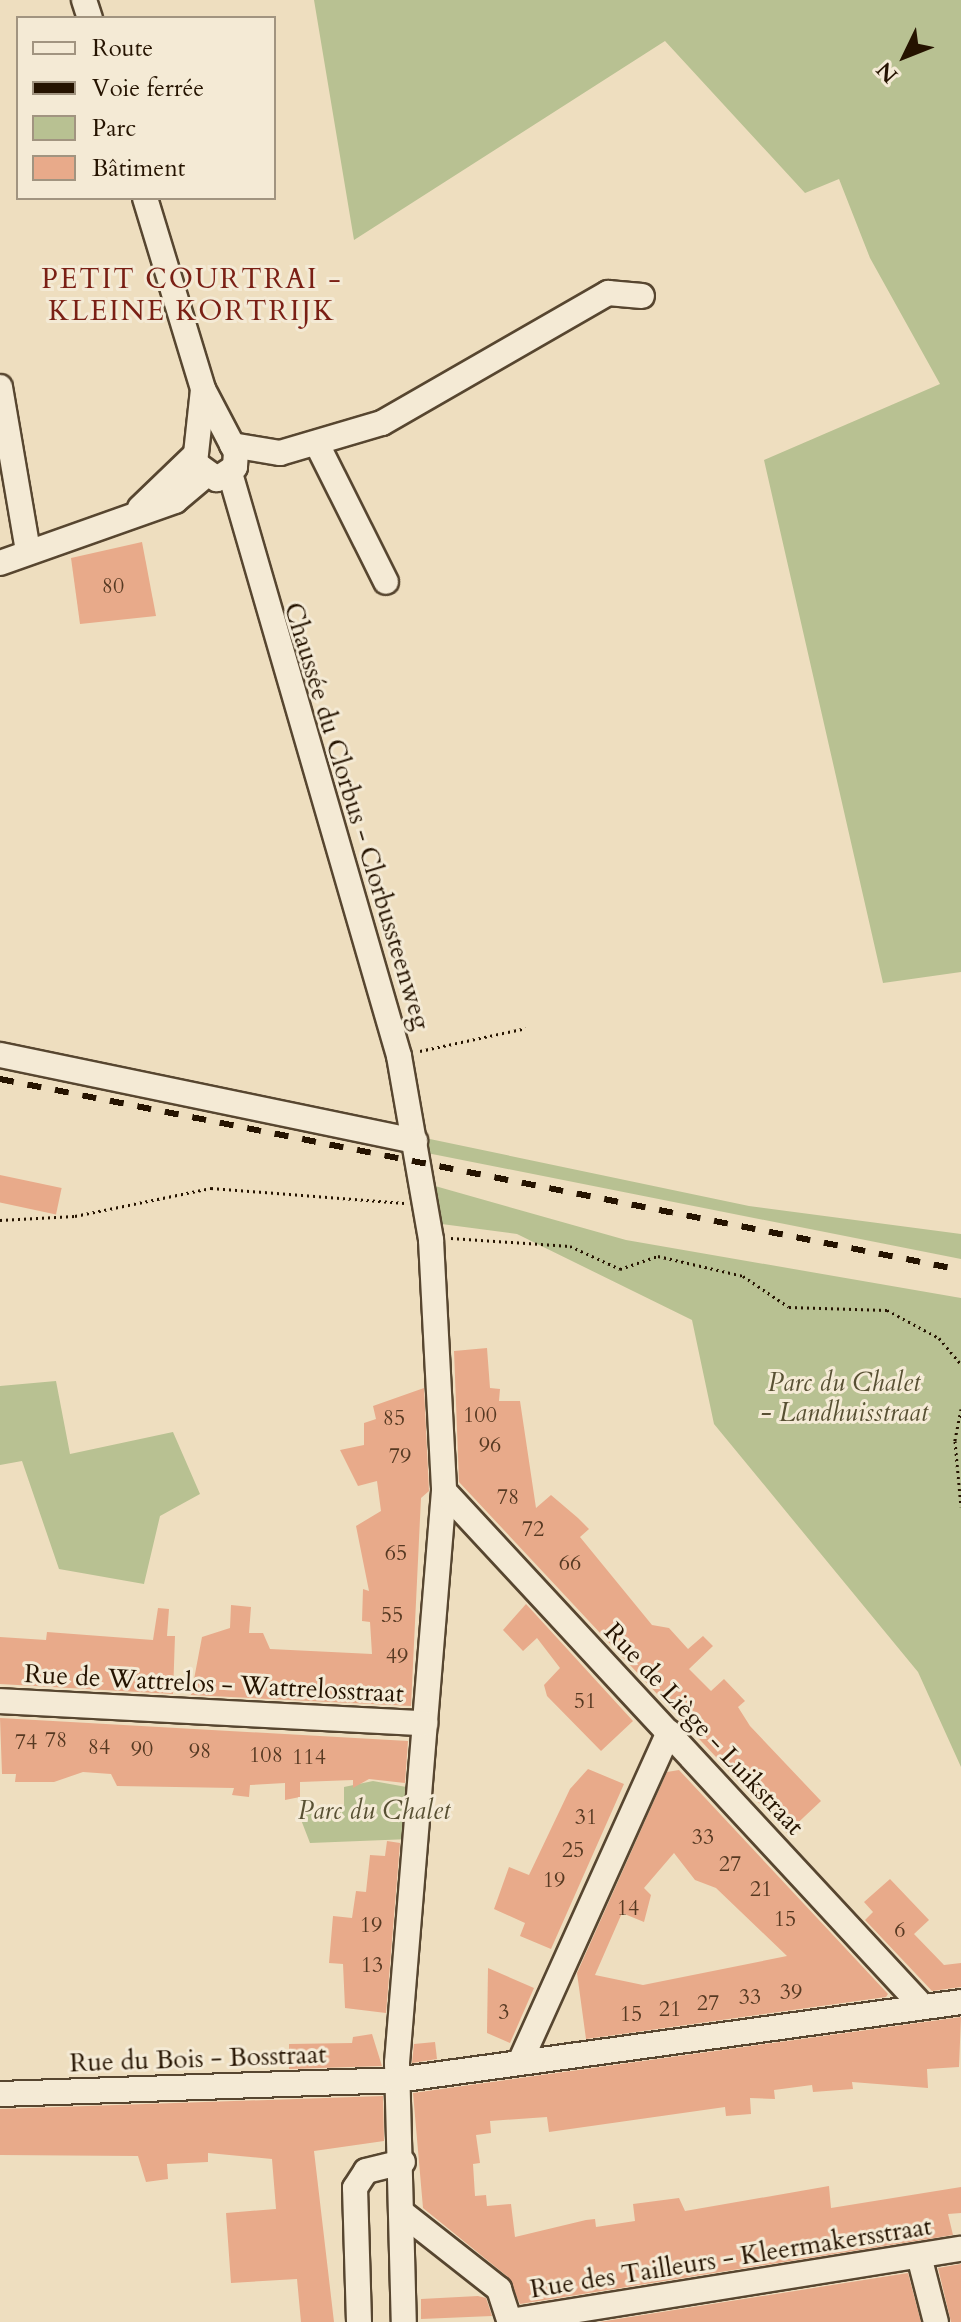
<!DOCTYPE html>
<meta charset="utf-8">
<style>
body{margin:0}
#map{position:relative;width:961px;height:2322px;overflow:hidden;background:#eedebf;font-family:Cardo,serif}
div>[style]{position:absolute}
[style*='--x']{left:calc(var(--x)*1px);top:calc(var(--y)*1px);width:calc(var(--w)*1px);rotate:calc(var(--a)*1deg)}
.green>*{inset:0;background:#b8c192}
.building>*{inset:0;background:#e8aa8a;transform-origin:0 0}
.path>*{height:3px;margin-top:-1.5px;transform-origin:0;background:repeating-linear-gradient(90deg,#251300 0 2px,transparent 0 6px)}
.roads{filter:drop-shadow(2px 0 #574630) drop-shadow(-2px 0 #574630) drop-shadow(0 2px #574630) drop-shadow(0 -2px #574630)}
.minor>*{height:24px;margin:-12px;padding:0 12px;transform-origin:12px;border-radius:12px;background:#f4ead5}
.rail>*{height:6px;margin-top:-3px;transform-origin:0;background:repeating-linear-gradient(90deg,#251300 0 14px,transparent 0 28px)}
span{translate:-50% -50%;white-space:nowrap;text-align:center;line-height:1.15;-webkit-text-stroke:6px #f4ead5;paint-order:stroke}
.number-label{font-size:22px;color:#563922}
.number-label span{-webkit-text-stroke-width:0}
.street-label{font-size:26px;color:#251300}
.park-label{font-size:26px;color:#585033;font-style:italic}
.neighbourhood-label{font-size:28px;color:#7a1f14;letter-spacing:2px}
.legend{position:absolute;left:16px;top:16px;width:260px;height:184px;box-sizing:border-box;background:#f4ead5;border:2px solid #a19480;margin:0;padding:10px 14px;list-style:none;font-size:24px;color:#251300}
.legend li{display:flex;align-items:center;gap:16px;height:40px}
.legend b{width:40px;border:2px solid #a19480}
.north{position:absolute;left:865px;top:16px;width:80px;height:80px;-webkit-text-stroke:6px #f4ead5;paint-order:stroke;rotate:227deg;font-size:22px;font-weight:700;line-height:32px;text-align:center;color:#251300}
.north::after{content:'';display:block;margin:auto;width:28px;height:36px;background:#251300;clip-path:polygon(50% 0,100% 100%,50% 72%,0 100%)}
</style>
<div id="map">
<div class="green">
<i style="clip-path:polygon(314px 0,961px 0,961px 972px,883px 983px,764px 460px,940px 384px,870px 258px,839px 179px,805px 193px,665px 41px,354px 240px)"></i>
<i style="clip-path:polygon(425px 1138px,749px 1206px,961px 1234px,961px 1259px,427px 1153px)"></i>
<i style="clip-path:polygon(435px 1186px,626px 1240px,961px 1298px,961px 1767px,918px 1672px,714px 1424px,692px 1320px,517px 1234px,434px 1223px)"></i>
<i style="clip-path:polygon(56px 1381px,70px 1454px,173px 1432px,200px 1494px,160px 1516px,144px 1584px,59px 1569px,22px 1461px,0 1465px,0 1386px)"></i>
<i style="clip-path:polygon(373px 1781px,412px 1788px,410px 1839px,310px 1843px,298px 1812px,344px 1805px,344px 1787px)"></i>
</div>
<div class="building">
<i style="clip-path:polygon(142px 542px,156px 616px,80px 624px,71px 558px)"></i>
<i style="left:0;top:1175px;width:63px;height:27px;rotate:12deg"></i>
<i style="clip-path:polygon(487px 1348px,490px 1388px,500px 1389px,499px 1401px,520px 1401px,536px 1508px,551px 1495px,578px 1518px,589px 1529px,580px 1537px,652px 1625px,669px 1628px,688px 1649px,703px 1636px,713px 1646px,689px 1669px,711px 1691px,724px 1679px,745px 1701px,738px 1707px,750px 1726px,821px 1801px,787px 1833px,459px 1482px,454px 1351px)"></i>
<i style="clip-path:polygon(424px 1388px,429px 1491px,421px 1498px,411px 1706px,191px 1695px,202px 1637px,230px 1628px,231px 1605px,251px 1607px,249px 1633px,263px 1633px,270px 1649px,372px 1654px,370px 1622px,362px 1621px,363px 1589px,369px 1591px,356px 1526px,381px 1511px,377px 1481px,358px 1486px,340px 1450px,364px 1445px,364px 1423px,376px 1419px,373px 1406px)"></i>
<i style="clip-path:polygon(526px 1604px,633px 1721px,601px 1751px,547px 1696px,544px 1685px,560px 1668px,537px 1638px,523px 1651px,503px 1630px)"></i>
<i style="clip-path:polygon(158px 1608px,169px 1609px,167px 1636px,175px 1636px,173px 1694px,0 1684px,0 1637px,46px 1640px,47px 1632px,153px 1640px)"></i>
<i style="clip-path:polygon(0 1718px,408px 1741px,405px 1783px,369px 1779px,353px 1788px,353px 1780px,300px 1782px,300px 1797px,285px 1800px,285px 1783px,250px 1785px,249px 1797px,232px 1795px,234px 1788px,117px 1786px,111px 1774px,83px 1772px,54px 1782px,15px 1782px,16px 1774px,2px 1774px)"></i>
<i style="clip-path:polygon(588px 1769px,624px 1784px,551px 1949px,520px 1936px,525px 1923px,494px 1909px,509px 1867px,529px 1875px,570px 1789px)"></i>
<i style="clip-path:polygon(evenodd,679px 1770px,888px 1994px,886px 1997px,586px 2039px,577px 1973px,667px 1772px,679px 1770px,674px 1853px,695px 1880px,716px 1888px,787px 1956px,643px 1985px,595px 1975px,622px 1913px,644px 1922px,651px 1895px,644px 1888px,674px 1853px)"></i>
<i style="clip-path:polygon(387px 1841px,400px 1843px,386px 2013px,345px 2008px,343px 1964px,329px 1963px,333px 1916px,352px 1918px,356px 1891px,366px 1892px,370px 1855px,385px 1856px)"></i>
<i style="clip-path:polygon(890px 1879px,929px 1920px,914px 1934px,944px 1965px,961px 1963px,961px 1987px,932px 1991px,865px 1920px,873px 1912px,864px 1902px)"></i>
<i style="clip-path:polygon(488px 1968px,534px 1988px,510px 2043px,487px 2033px)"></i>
<i style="clip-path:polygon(961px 2017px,959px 2067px,927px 2069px,928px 2088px,852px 2082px,853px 2089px,813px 2092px,812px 2085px,774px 2090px,775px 2099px,750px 2098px,751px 2114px,726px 2116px,725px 2107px,549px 2132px,547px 2117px,490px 2121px,491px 2133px,476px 2135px,480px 2163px,473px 2164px,475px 2196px,486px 2195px,487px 2206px,511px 2204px,515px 2237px,586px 2220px,595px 2219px,596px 2227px,635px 2221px,633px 2204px,679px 2198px,685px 2211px,829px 2186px,831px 2208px,961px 2187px,961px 2213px,948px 2214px,953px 2235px,520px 2304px,508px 2277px,423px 2208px,413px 2093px)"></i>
<i style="clip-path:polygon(372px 2034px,382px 2066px,289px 2069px,289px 2044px,352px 2043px,353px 2037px)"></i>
<i style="clip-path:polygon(435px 2042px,437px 2059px,412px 2063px,414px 2044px)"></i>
<i style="clip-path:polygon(383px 2096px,384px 2141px,314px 2151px,334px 2322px,301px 2322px,297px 2279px,231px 2283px,226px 2213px,276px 2209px,272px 2159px,208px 2153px,208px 2162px,167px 2164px,168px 2179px,146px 2182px,138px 2156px,0 2155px,0 2109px)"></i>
<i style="clip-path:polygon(961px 2264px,961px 2322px,951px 2322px,938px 2268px)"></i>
<i style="clip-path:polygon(908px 2273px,921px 2322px,599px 2322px)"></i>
<i style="clip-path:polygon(478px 2296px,486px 2298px,492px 2316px,421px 2319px,421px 2299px)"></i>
</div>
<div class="path">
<i style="--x:420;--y:1051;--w:108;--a:-12.2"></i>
<i style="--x:0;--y:1220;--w:75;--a:-3.1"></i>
<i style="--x:75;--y:1216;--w:139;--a:-11.6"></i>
<i style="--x:211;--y:1188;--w:194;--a:4.4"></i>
<i style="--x:451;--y:1238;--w:119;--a:3.8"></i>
<i style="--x:570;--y:1246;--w:55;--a:24.7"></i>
<i style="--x:620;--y:1269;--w:40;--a:-18.9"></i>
<i style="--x:658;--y:1256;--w:87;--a:13.2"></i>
<i style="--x:743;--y:1276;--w:55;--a:34"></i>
<i style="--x:789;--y:1307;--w:98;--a:1.8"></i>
<i style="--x:887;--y:1310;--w:59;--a:28.3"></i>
<i style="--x:939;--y:1338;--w:34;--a:50"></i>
<i style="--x:961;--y:1409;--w:33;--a:101"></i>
<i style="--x:955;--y:1441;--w:66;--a:84.8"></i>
</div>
<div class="roads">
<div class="minor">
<i style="--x:84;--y:0;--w:19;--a:72"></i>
<i style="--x:145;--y:198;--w:200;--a:73.1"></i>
<i style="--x:203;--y:389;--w:71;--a:62.4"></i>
<i style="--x:236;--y:452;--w:15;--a:94"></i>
<i style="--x:235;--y:467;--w:22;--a:146"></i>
<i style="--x:217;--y:479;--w:27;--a:-144"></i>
<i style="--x:195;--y:463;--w:74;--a:-83.8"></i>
<i style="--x:0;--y:387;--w:166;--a:80.3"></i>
<i style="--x:317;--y:444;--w:154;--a:63.4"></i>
<i style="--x:232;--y:445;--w:49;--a:9.5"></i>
<i style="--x:280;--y:453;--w:106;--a:-16.4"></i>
<i style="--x:382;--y:423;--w:261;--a:-29.9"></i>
<i style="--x:608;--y:293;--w:34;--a:5"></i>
<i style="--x:230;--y:473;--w:607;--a:73.83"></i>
<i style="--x:399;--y:1056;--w:187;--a:80.1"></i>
<i style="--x:431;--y:1240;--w:251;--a:87"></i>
<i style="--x:444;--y:1491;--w:574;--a:94.7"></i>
<i style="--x:397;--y:2063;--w:259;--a:88.5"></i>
<i style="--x:140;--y:508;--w:75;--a:-43.9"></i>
<i style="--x:0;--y:563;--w:186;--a:-19.5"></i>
<i style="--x:175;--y:501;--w:38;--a:-40"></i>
<i style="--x:0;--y:1055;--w:424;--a:11.7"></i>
<i style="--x:444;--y:1491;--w:703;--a:47.13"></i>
<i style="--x:0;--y:1701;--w:426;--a:3"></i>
<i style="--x:520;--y:2062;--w:362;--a:-65.7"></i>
<i style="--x:0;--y:2094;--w:397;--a:-2"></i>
<i style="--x:397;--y:2080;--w:569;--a:-7.87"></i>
<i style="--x:405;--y:2215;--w:120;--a:38.2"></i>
<i style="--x:499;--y:2289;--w:35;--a:72"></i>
<i style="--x:919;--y:2256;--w:68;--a:75.6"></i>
<i style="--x:510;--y:2321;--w:457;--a:-9.1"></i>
<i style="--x:359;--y:2322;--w:134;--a:-91.7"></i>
<i style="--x:355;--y:2188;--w:20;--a:-57"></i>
<i style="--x:366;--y:2171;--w:38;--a:-14"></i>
</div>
</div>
<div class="rail">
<i style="--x:0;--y:1079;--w:980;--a:11.24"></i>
</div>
<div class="number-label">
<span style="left:113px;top:587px">80</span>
<span style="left:480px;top:1416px">100</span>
<span style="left:394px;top:1419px">85</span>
<span style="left:490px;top:1446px">96</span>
<span style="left:400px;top:1457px">79</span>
<span style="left:508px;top:1498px">78</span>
<span style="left:533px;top:1530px">72</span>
<span style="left:396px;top:1554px">65</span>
<span style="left:570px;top:1564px">66</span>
<span style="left:392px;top:1616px">55</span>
<span style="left:397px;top:1657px">49</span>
<span style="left:585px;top:1702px">51</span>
<span style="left:56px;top:1741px">78</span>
<span style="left:26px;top:1743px">74</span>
<span style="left:99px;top:1748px">84</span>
<span style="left:142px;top:1750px">90</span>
<span style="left:200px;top:1752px">98</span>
<span style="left:266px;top:1756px">108</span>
<span style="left:309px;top:1758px">114</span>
<span style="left:586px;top:1818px">31</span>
<span style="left:703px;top:1838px">33</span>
<span style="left:573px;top:1851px">25</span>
<span style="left:730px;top:1865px">27</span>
<span style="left:554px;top:1881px">19</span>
<span style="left:761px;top:1890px">21</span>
<span style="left:628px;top:1909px">14</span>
<span style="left:785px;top:1920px">15</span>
<span style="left:371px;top:1926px">19</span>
<span style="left:900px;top:1931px">6</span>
<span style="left:372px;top:1966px">13</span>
<span style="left:791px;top:1993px">39</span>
<span style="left:750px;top:1998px">33</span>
<span style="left:708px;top:2004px">27</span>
<span style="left:670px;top:2010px">21</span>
<span style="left:504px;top:2013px">3</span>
<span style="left:631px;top:2015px">15</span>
</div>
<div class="street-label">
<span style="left:357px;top:816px;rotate:73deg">Chaussée du Clorbus - Clorbussteenweg</span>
<span style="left:214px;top:1684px;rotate:3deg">Rue de Wattrelos - Wattrelosstraat</span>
<span style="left:704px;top:1729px;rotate:47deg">Rue de Liège - Luikstraat</span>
<span style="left:198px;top:2059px;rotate:-2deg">Rue du Bois - Bosstraat</span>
<span style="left:731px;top:2258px;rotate:-9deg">Rue des Tailleurs - Kleermakersstraat</span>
</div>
<div class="park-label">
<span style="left:844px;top:1398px">Parc du Chalet<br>- Landhuisstraat</span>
<span style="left:374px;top:1811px">Parc du Chalet</span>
</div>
<div class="neighbourhood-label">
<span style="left:192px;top:295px">PETIT COURTRAI -<br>KLEINE KORTRIJK</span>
</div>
<ul class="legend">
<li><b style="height:10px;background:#f4ead5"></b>Route</li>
<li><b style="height:10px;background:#251300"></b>Voie ferrée</li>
<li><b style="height:22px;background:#b8c192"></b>Parc</li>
<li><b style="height:22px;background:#e8aa8a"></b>Bâtiment</li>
</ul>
<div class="north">N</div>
</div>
